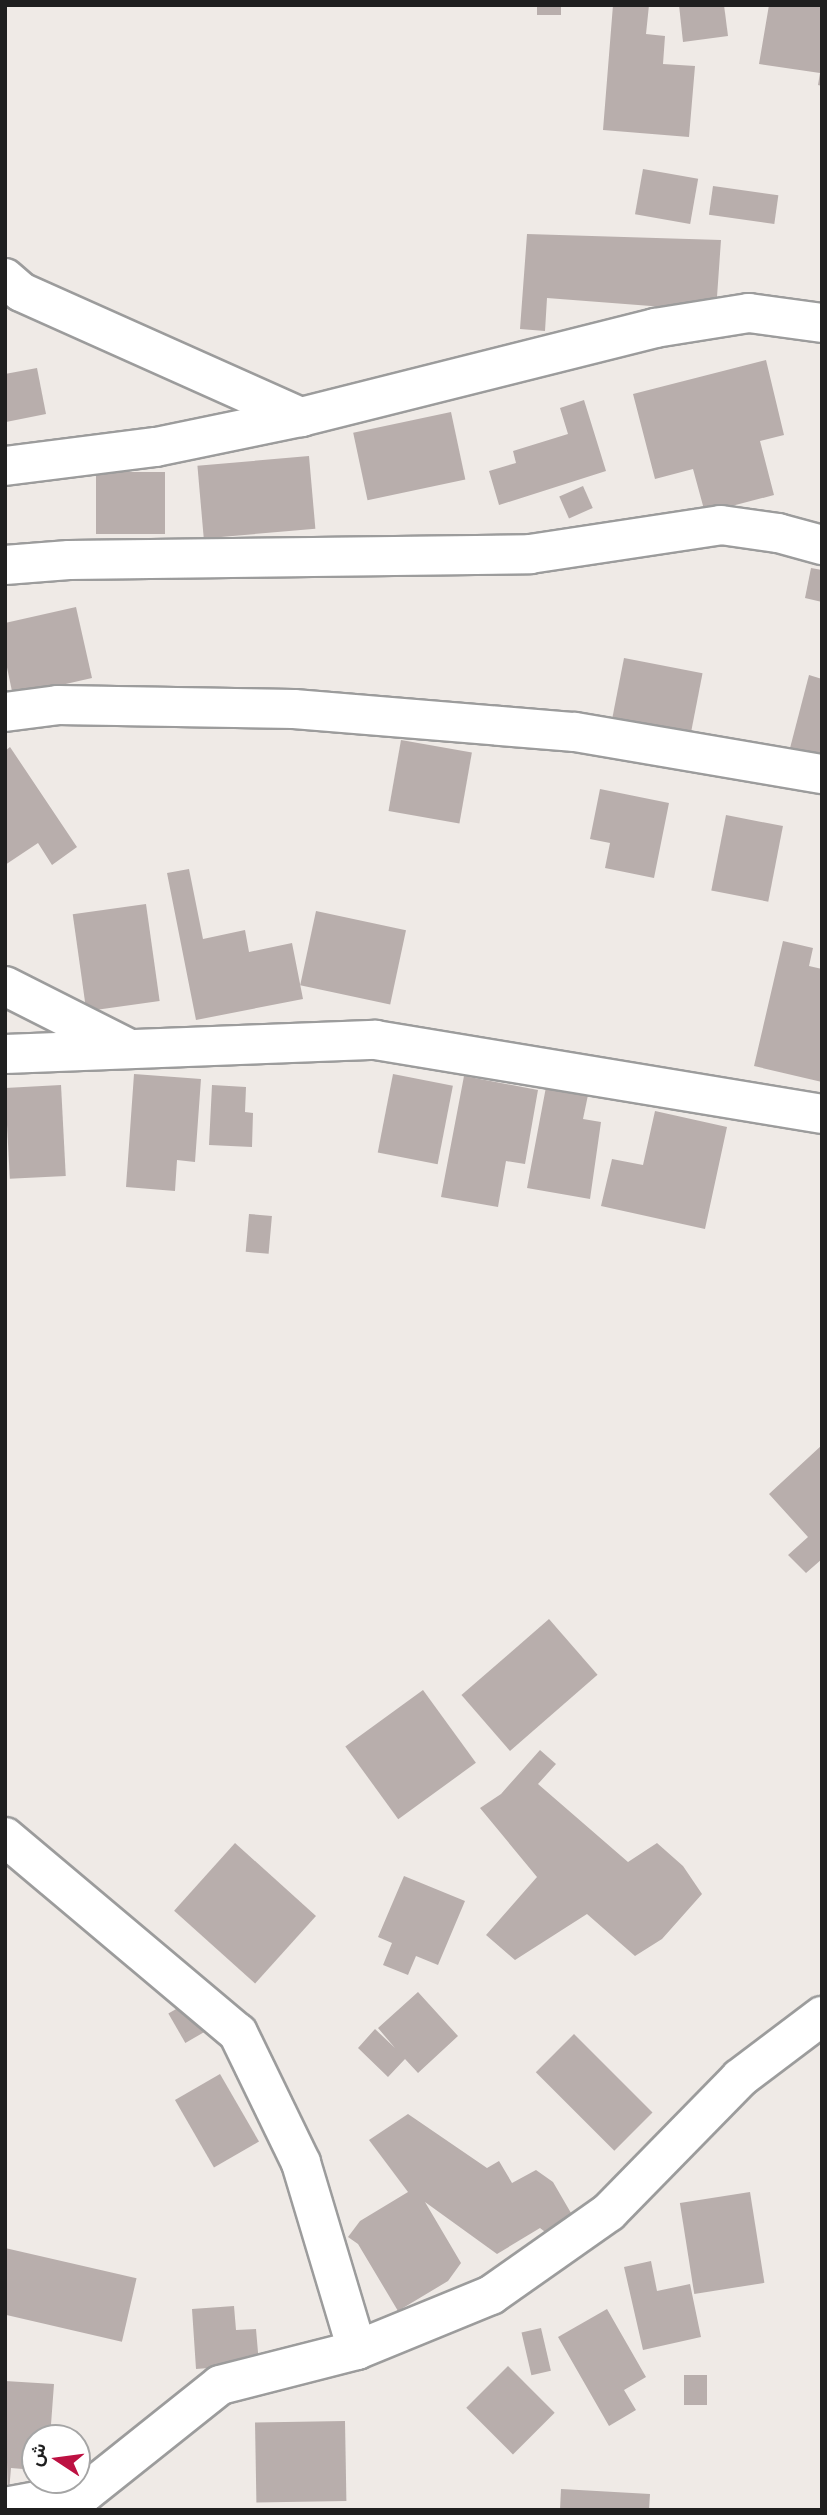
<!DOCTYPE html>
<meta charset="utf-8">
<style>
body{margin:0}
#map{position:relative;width:827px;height:2515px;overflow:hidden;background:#efeae6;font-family:"Roboto Condensed",Vazirmatn,sans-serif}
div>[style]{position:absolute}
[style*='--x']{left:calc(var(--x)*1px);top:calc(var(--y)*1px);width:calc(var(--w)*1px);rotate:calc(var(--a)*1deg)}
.building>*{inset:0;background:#b8aeac;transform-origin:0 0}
.roads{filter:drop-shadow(2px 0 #9c9c9c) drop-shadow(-2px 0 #9c9c9c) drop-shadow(0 2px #9c9c9c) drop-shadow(0 -2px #9c9c9c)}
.minor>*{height:38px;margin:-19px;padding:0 19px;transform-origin:19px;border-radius:19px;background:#fff}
span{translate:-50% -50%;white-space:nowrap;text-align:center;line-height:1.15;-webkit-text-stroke:7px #fff;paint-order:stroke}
.frame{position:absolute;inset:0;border:7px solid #1f1f1f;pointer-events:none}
.north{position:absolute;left:21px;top:2424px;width:70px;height:70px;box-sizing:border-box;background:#fff;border:2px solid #a5a5a5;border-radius:50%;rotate:283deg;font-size:19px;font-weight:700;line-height:28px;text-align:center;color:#1f1f1f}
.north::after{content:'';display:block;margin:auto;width:24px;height:32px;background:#bd1142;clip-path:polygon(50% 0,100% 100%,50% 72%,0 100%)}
</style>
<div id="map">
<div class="building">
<i style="left:537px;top:5px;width:24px;height:10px"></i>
<i style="clip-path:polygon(613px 5px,649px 5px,646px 34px,665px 36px,663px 64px,695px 66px,689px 137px,603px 130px)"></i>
<i style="clip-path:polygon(679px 5px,724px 5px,728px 36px,683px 42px)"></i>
<i style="clip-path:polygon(769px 5px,822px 5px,822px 86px,818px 85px,820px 73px,759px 64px)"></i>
<i style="left:643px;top:169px;width:56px;height:46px;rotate:10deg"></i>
<i style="left:713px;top:186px;width:66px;height:29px;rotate:8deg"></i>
<i style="clip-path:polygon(527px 234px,721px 240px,716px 311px,547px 298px,545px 331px,520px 329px)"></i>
<i style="clip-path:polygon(766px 360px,784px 435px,760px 441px,774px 495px,705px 513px,693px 469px,655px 479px,633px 394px)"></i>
<i style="clip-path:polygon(37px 368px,46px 414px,6px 422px,5px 374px)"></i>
<i style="clip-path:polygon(584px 400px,606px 471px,499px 505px,489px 471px,516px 463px,513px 451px,568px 434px,560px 408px)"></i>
<i style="left:451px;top:412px;width:69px;height:100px;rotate:78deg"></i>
<i style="left:309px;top:456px;width:73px;height:112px;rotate:85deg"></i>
<i style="left:96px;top:472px;width:69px;height:62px"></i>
<i style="left:583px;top:486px;width:24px;height:26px;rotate:66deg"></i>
<i style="clip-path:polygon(811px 568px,822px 570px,822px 602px,805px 598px)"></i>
<i style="clip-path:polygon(76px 607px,92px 678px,13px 696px,5px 658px,5px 623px)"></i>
<i style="left:624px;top:658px;width:80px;height:64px;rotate:11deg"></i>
<i style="clip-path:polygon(809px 675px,822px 679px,822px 760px,789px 752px)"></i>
<i style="left:401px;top:740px;width:72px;height:72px;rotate:10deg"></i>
<i style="clip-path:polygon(10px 747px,77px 847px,52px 865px,38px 843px,5px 865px,5px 751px)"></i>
<i style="clip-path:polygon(600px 789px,669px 803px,654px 878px,605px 868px,610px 843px,590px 839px)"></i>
<i style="left:726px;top:815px;width:58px;height:77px;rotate:11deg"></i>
<i style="clip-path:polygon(189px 869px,203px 939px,245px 930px,249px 952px,292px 943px,303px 999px,196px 1020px,167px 873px)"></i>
<i style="left:146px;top:904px;width:98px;height:74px;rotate:82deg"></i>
<i style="left:316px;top:911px;width:92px;height:76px;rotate:12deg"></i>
<i style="clip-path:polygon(783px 941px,813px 948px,809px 966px,822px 969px,822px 1082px,754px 1066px)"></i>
<i style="clip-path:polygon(134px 1074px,201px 1079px,195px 1162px,177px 1160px,175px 1191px,126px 1187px)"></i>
<i style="left:393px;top:1074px;width:61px;height:80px;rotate:11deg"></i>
<i style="clip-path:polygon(464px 1076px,538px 1090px,525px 1164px,506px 1161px,498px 1207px,441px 1197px)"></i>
<i style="left:61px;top:1085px;width:91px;height:56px;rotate:87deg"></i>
<i style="clip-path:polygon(212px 1085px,246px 1087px,245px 1112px,253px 1113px,252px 1147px,209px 1145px)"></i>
<i style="clip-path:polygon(546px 1087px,588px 1095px,583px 1119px,601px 1122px,590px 1199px,527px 1188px)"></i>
<i style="clip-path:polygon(655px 1111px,727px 1127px,705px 1229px,601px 1206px,612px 1159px,643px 1165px)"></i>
<i style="left:249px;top:1214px;width:23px;height:38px;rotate:5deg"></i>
<i style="clip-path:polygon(822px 1445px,822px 1559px,806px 1573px,788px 1555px,808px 1537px,769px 1494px)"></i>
<i style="left:549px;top:1619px;width:74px;height:116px;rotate:49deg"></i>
<i style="left:423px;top:1690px;width:90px;height:96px;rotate:54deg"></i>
<i style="clip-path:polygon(540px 1750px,556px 1764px,538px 1784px,628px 1862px,657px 1843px,683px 1866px,702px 1894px,662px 1939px,635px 1956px,587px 1914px,515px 1960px,486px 1935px,537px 1877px,480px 1808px,501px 1794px)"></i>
<i style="left:235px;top:1843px;width:109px;height:91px;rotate:42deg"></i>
<i style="clip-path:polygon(404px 1876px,465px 1901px,438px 1965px,416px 1956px,408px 1975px,383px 1965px,392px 1943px,378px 1937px)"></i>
<i style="clip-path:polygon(418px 1992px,458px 2036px,418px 2073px,405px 2059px,388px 2077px,358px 2048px,375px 2029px,395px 2048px,378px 2028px)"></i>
<i style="left:190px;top:2001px;width:34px;height:25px;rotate:60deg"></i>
<i style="left:574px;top:2034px;width:111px;height:54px;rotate:45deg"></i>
<i style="left:220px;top:2074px;width:78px;height:52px;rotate:60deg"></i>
<i style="clip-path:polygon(408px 2114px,487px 2168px,499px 2161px,512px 2183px,536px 2170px,553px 2182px,571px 2213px,553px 2238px,540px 2228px,497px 2254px,425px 2202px,461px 2263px,448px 2281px,398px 2311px,358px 2244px,348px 2237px,360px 2221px,408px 2192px,369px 2140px)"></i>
<i style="left:750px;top:2192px;width:92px;height:71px;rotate:81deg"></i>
<i style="left:5px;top:2248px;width:135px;height:65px;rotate:13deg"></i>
<i style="clip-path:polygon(651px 2261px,657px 2291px,690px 2284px,701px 2337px,643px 2350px,624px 2267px)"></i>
<i style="clip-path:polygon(234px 2306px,236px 2330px,256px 2329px,259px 2364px,196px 2369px,192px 2309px)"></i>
<i style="clip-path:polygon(607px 2309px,646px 2377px,624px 2390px,636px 2410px,609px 2426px,558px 2337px)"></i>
<i style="left:541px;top:2328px;width:44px;height:20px;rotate:77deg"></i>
<i style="left:508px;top:2366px;width:66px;height:59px;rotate:45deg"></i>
<i style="left:684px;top:2375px;width:23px;height:30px"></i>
<i style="clip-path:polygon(5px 2381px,54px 2384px,50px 2438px,35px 2438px,35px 2470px,11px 2468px,8px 2503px)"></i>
<i style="left:345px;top:2421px;width:80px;height:90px;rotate:89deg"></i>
<i style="clip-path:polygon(561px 2489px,650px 2494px,649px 2510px,560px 2510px)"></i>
</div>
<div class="roads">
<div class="minor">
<i style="--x:5;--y:278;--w:21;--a:41"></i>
<i style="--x:21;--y:292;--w:307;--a:24.1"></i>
<i style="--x:5;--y:466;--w:152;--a:-7.2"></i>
<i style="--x:156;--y:447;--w:148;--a:-11.7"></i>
<i style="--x:301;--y:417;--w:365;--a:-14.1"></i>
<i style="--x:655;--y:328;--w:95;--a:-9.1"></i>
<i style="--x:749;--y:313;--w:74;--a:7.8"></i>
<i style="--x:5;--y:565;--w:64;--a:-4.5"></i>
<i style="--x:69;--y:560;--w:461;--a:-0.7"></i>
<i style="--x:530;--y:554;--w:193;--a:-8.6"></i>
<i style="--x:721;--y:525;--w:58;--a:8"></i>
<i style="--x:778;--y:533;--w:46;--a:15.3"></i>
<i style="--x:5;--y:712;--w:53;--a:-7.5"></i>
<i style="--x:58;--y:705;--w:236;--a:1"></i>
<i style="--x:294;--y:709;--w:282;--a:4.7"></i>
<i style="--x:575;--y:732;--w:251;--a:9.7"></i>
<i style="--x:5;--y:986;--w:138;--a:26.8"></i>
<i style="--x:5;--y:1054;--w:371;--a:-2.2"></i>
<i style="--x:376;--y:1040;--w:452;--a:9.4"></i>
<i style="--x:5;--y:1837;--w:304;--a:40.1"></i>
<i style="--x:238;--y:2033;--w:144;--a:64.1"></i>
<i style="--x:301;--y:2163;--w:195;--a:73.3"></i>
<i style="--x:5;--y:2507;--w:82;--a:-10.5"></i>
<i style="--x:86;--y:2492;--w:171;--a:-38.6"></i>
<i style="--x:220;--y:2385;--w:141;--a:-14.3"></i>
<i style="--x:357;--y:2350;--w:145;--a:-22.3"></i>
<i style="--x:491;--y:2295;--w:144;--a:-35.1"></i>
<i style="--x:609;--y:2212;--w:187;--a:-45.6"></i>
<i style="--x:740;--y:2078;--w:103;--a:-37.1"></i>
</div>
</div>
<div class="frame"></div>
<div class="north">ش</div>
</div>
